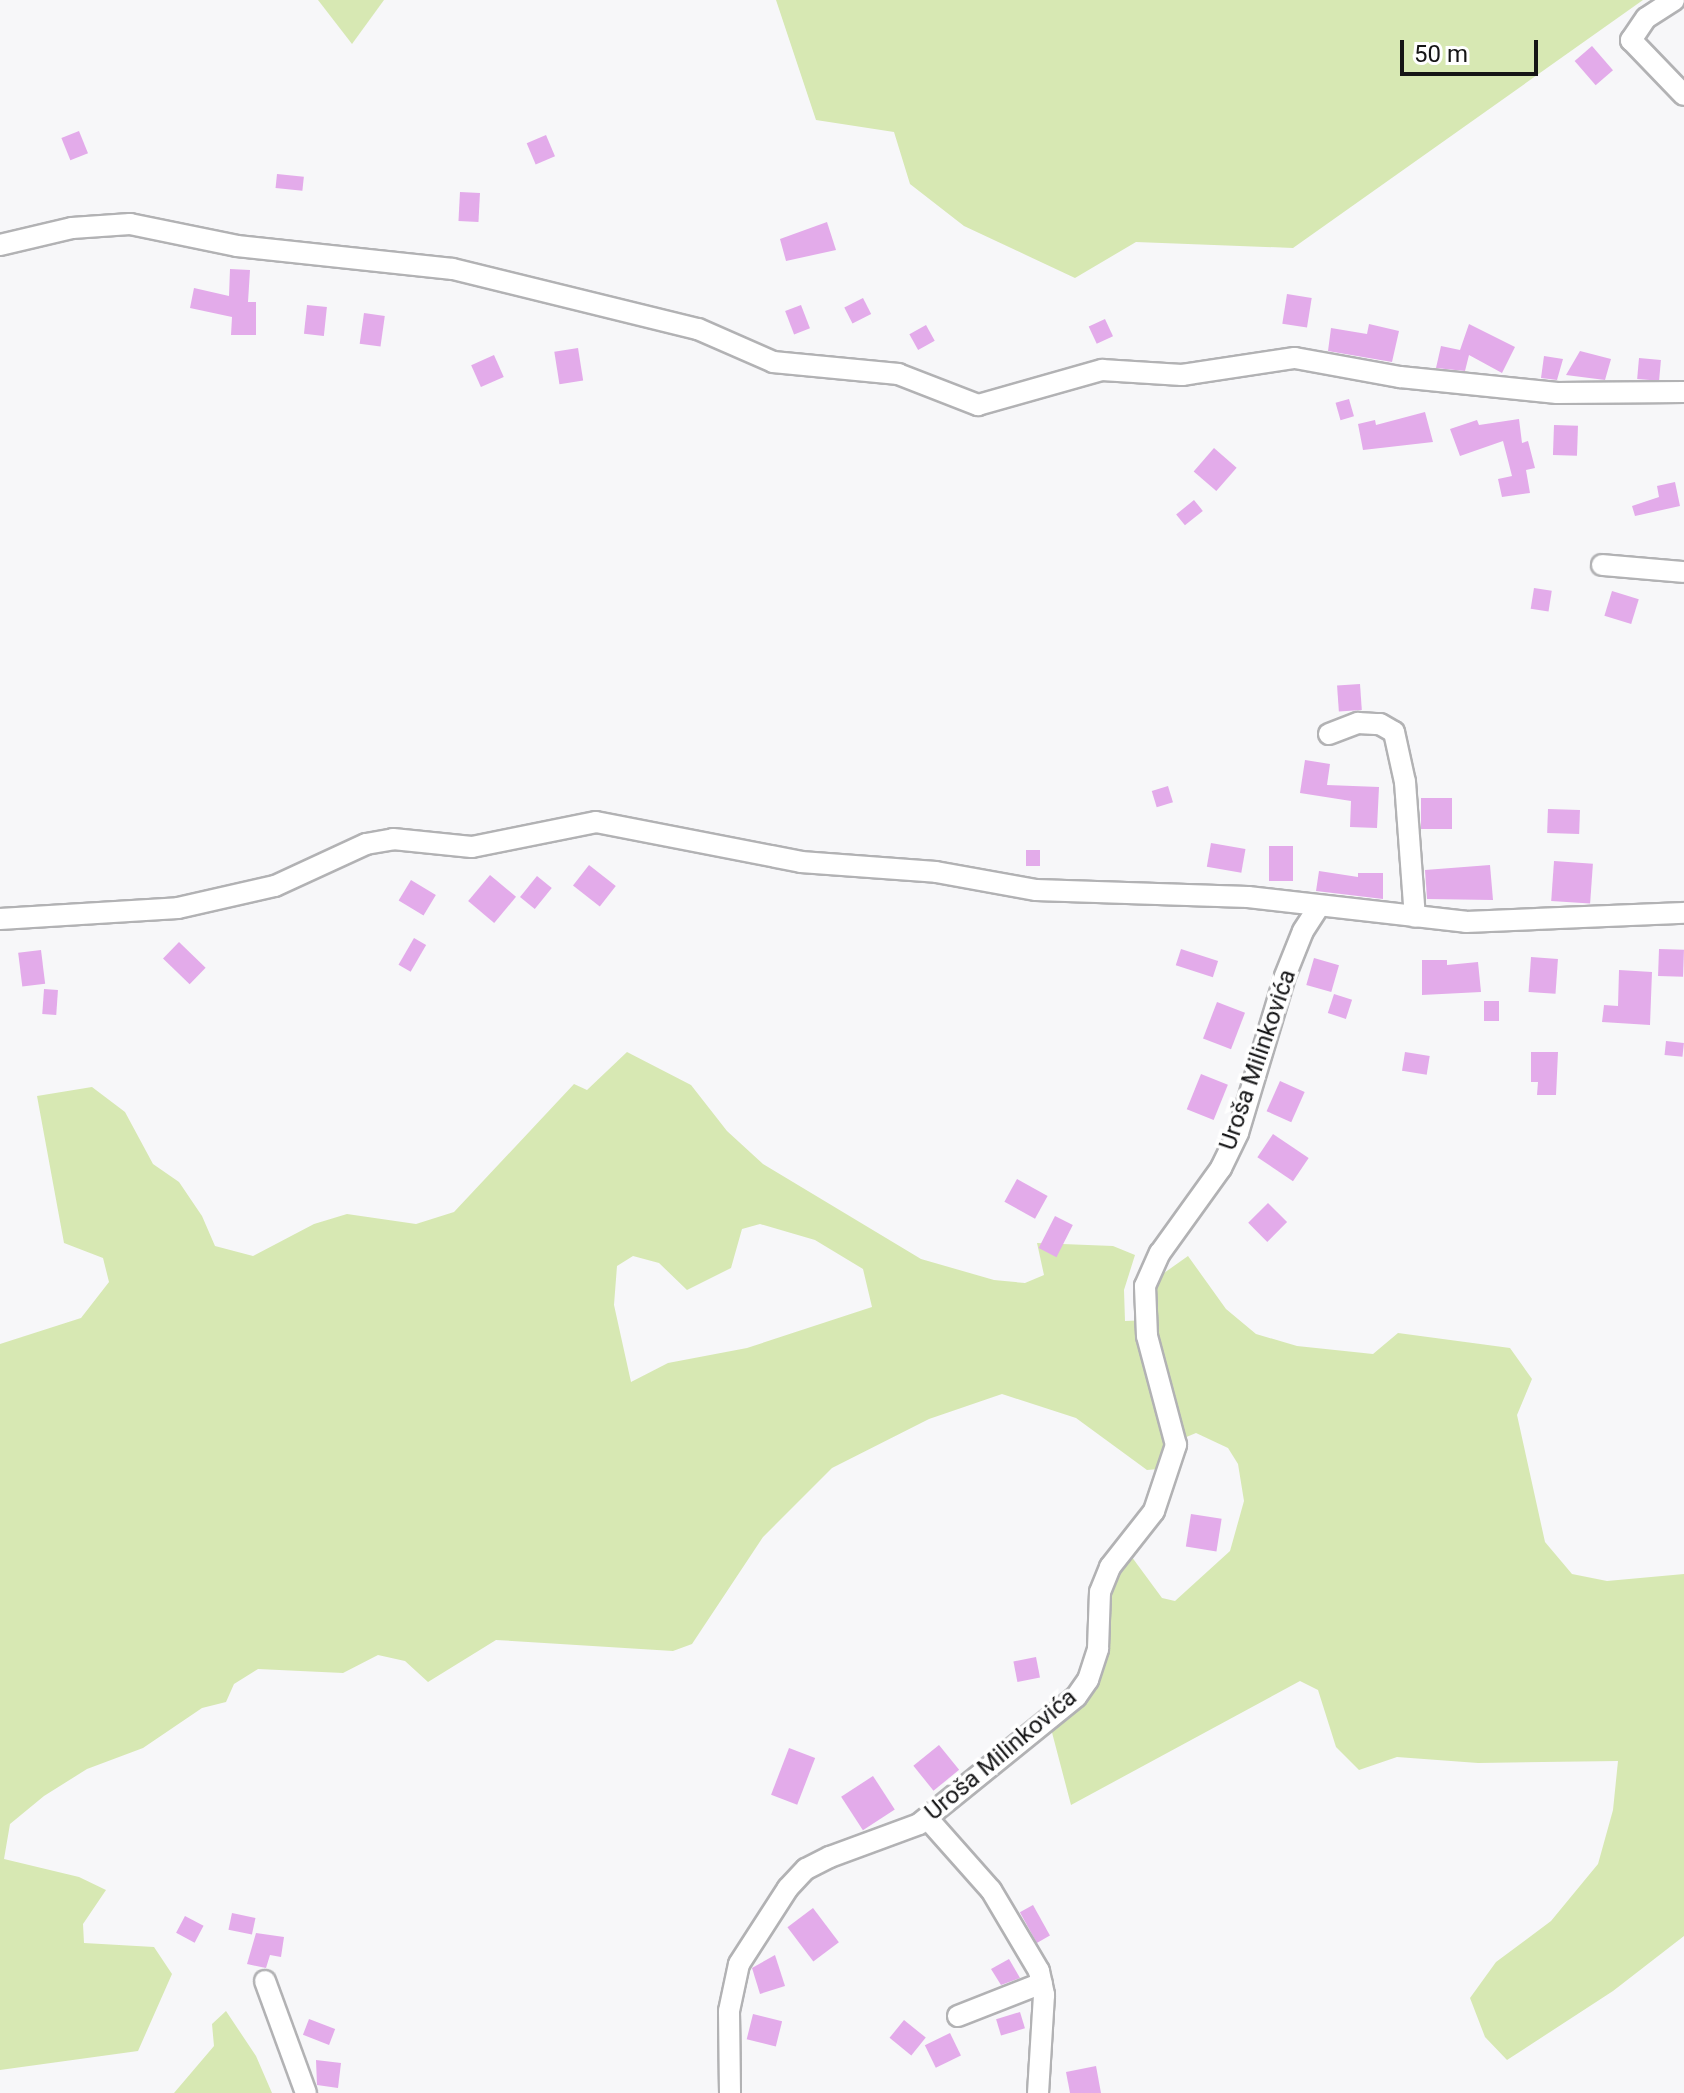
<!DOCTYPE html>
<meta charset="utf-8">
<style>
body{margin:0}
#map{position:relative;width:1684px;height:2093px;overflow:hidden;background:#f7f7f9;font-family:Roboto,sans-serif}
div>[style]{position:absolute}
[style*='--x']{left:calc(var(--x)*1px);top:calc(var(--y)*1px);width:calc(var(--w)*1px);rotate:calc(var(--a)*1deg)}
.green>*{inset:0;background:#d7e8b3}
.building>*{inset:0;background:#e3abea;transform-origin:0 0}
.roads{filter:drop-shadow(2px 0 #b2b2b4) drop-shadow(-2px 0 #b2b2b4) drop-shadow(0 2px #b2b2b4) drop-shadow(0 -2px #b2b2b4)}
.minor>*{height:20px;margin:-10px;padding:0 10px;transform-origin:10px;border-radius:10px;background:#fff}
span{translate:-50% -50%;white-space:nowrap;text-align:center;line-height:1.15;-webkit-text-stroke:7px #fff;paint-order:stroke}
.street-label{font-size:24px;color:#151516}
.scale{position:absolute;left:1400px;top:40px;width:138px;height:36px;box-sizing:border-box;border:4px solid #151516;border-top:0;padding-left:10px;font-size:24px;line-height:28px;white-space:nowrap;color:#151516;-webkit-text-stroke:6px #fff;paint-order:stroke}
</style>
<div id="map">
<div class="green">
<i style="clip-path:polygon(318px 0,384px 0,352px 44px)"></i>
<i style="clip-path:polygon(776px 0,1643px 0,1293px 248px,1136px 242px,1075px 278px,964px 226px,910px 184px,894px 132px,816px 120px)"></i>
<i style="clip-path:polygon(evenodd,627px 1052px,691px 1085px,727px 1131px,763px 1164px,921px 1259px,994px 1280px,1025px 1283px,1044px 1275px,1037px 1243px,1113px 1246px,1135px 1255px,1124px 1290px,1125px 1321px,1149px 1320px,1153px 1289px,1164px 1273px,1188px 1256px,1226px 1309px,1256px 1334px,1297px 1346px,1373px 1354px,1398px 1333px,1510px 1348px,1532px 1379px,1517px 1415px,1545px 1542px,1572px 1574px,1607px 1581px,1684px 1574px,1684px 1936px,1613px 1991px,1507px 2060px,1485px 2037px,1470px 1998px,1496px 1962px,1551px 1921px,1598px 1864px,1613px 1810px,1618px 1761px,1478px 1763px,1397px 1757px,1359px 1770px,1336px 1747px,1318px 1690px,1300px 1681px,1071px 1805px,1049px 1721px,1085px 1679px,1123px 1545px,1162px 1598px,1175px 1601px,1230px 1551px,1244px 1501px,1238px 1464px,1228px 1448px,1196px 1433px,1184px 1438px,1180px 1467px,1147px 1470px,1076px 1418px,1002px 1394px,929px 1419px,832px 1468px,763px 1537px,692px 1644px,673px 1651px,496px 1640px,428px 1682px,405px 1661px,378px 1655px,343px 1673px,258px 1669px,234px 1684px,226px 1702px,202px 1708px,143px 1748px,87px 1769px,44px 1796px,10px 1824px,4px 1859px,79px 1877px,106px 1890px,83px 1924px,84px 1943px,154px 1947px,172px 1974px,138px 2051px,0 2070px,0 1344px,81px 1318px,109px 1282px,103px 1258px,64px 1243px,37px 1096px,92px 1087px,125px 1112px,153px 1164px,179px 1182px,202px 1216px,215px 1246px,253px 1256px,314px 1224px,347px 1214px,416px 1224px,454px 1212px,574px 1084px,587px 1090px,627px 1052px,760px 1224px,815px 1240px,863px 1269px,872px 1307px,747px 1348px,668px 1363px,631px 1382px,614px 1305px,617px 1266px,633px 1256px,659px 1263px,687px 1290px,731px 1268px,742px 1229px,760px 1224px)"></i>
<i style="clip-path:polygon(226px 2011px,256px 2056px,272px 2093px,174px 2093px,214px 2046px,212px 2024px)"></i>
</div>
<div class="building">
<i style="left:1592px;top:46px;width:32px;height:23px;rotate:49deg"></i>
<i style="left:79px;top:131px;width:24px;height:19px;rotate:68deg"></i>
<i style="left:546px;top:135px;width:23px;height:21px;rotate:67deg"></i>
<i style="left:277px;top:174px;width:27px;height:14px;rotate:6deg"></i>
<i style="left:460px;top:192px;width:20px;height:29px;rotate:3deg"></i>
<i style="clip-path:polygon(827px 222px,836px 250px,786px 261px,780px 239px)"></i>
<i style="clip-path:polygon(230px 269px,250px 270px,248px 302px,256px 302px,256px 335px,231px 335px,232px 317px,190px 308px,194px 288px,229px 296px)"></i>
<i style="left:1287px;top:294px;width:25px;height:30px;rotate:9deg"></i>
<i style="left:863px;top:298px;width:18px;height:21px;rotate:63deg"></i>
<i style="left:307px;top:305px;width:20px;height:29px;rotate:6deg"></i>
<i style="left:801px;top:305px;width:25px;height:17px;rotate:69deg"></i>
<i style="left:364px;top:313px;width:21px;height:31px;rotate:8deg"></i>
<i style="left:1105px;top:319px;width:19px;height:18px;rotate:65deg"></i>
<i style="clip-path:polygon(1369px 324px,1399px 331px,1392px 362px,1328px 351px,1331px 328px,1367px 334px)"></i>
<i style="clip-path:polygon(1469px 324px,1515px 347px,1502px 373px,1469px 355px,1465px 371px,1436px 368px,1441px 346px,1460px 350px)"></i>
<i style="left:926px;top:325px;width:18px;height:19px;rotate:61deg"></i>
<i style="left:578px;top:348px;width:33px;height:24px;rotate:81deg"></i>
<i style="clip-path:polygon(1580px 351px,1611px 359px,1605px 380px,1566px 375px)"></i>
<i style="left:494px;top:355px;width:24px;height:25px;rotate:66deg"></i>
<i style="clip-path:polygon(1544px 356px,1563px 359px,1557px 380px,1541px 378px)"></i>
<i style="left:1639px;top:358px;width:22px;height:21px;rotate:5deg"></i>
<i style="left:1349px;top:399px;width:18px;height:14px;rotate:74deg"></i>
<i style="clip-path:polygon(1425px 412px,1433px 442px,1363px 450px,1358px 424px,1375px 420px,1376px 425px)"></i>
<i style="clip-path:polygon(1519px 419px,1522px 443px,1528px 441px,1535px 468px,1526px 470px,1530px 493px,1502px 497px,1498px 479px,1512px 476px,1503px 441px,1460px 456px,1450px 429px,1477px 420px,1479px 425px)"></i>
<i style="left:1554px;top:425px;width:24px;height:30px;rotate:2deg"></i>
<i style="left:1214px;top:448px;width:30px;height:31px;rotate:41deg"></i>
<i style="clip-path:polygon(1675px 482px,1680px 506px,1635px 516px,1632px 506px,1659px 497px,1657px 486px)"></i>
<i style="left:1194px;top:500px;width:14px;height:23px;rotate:51deg"></i>
<i style="left:1534px;top:588px;width:18px;height:21px;rotate:9deg"></i>
<i style="left:1612px;top:591px;width:28px;height:26px;rotate:17deg"></i>
<i style="left:1360px;top:684px;width:26px;height:23px;rotate:86deg"></i>
<i style="clip-path:polygon(1305px 760px,1330px 764px,1327px 785px,1379px 787px,1377px 828px,1350px 827px,1351px 801px,1300px 793px)"></i>
<i style="left:1168px;top:786px;width:17px;height:17px;rotate:73deg"></i>
<i style="left:1452px;top:798px;width:31px;height:31px;rotate:90deg"></i>
<i style="left:1548px;top:809px;width:32px;height:24px;rotate:2deg"></i>
<i style="left:1211px;top:843px;width:35px;height:24px;rotate:10deg"></i>
<i style="left:1293px;top:846px;width:35px;height:24px;rotate:90deg"></i>
<i style="left:1026px;top:850px;width:14px;height:16px"></i>
<i style="left:1554px;top:861px;width:39px;height:40px;rotate:4deg"></i>
<i style="left:589px;top:865px;width:34px;height:26px;rotate:38deg"></i>
<i style="clip-path:polygon(1490px 865px,1493px 900px,1427px 899px,1425px 870px)"></i>
<i style="clip-path:polygon(1319px 871px,1358px 877px,1358px 873px,1383px 873px,1383px 899px,1316px 891px)"></i>
<i style="left:490px;top:875px;width:34px;height:34px;rotate:40deg"></i>
<i style="left:537px;top:876px;width:19px;height:27px;rotate:39deg"></i>
<i style="left:411px;top:880px;width:29px;height:24px;rotate:31deg"></i>
<i style="left:414px;top:938px;width:14px;height:31px;rotate:30deg"></i>
<i style="left:179px;top:942px;width:37px;height:23px;rotate:44deg"></i>
<i style="left:1181px;top:949px;width:39px;height:17px;rotate:18deg"></i>
<i style="left:1659px;top:949px;width:25px;height:27px;rotate:2deg"></i>
<i style="left:41px;top:950px;width:34px;height:23px;rotate:83deg"></i>
<i style="left:1531px;top:957px;width:27px;height:35px;rotate:4deg"></i>
<i style="left:1314px;top:958px;width:26px;height:28px;rotate:16deg"></i>
<i style="clip-path:polygon(1422px 960px,1447px 960px,1447px 965px,1478px 962px,1481px 992px,1422px 995px)"></i>
<i style="clip-path:polygon(1619px 970px,1652px 972px,1650px 1025px,1602px 1022px,1604px 1005px,1618px 1006px)"></i>
<i style="left:44px;top:989px;width:14px;height:25px;rotate:4deg"></i>
<i style="left:1334px;top:994px;width:19px;height:20px;rotate:18deg"></i>
<i style="left:1484px;top:1001px;width:15px;height:20px"></i>
<i style="left:1217px;top:1002px;width:30px;height:39px;rotate:21deg"></i>
<i style="left:1666px;top:1041px;width:18px;height:14px;rotate:6deg"></i>
<i style="left:1405px;top:1052px;width:25px;height:19px;rotate:9deg"></i>
<i style="clip-path:polygon(1531px 1052px,1558px 1052px,1556px 1095px,1537px 1095px,1538px 1082px,1531px 1082px)"></i>
<i style="left:1201px;top:1074px;width:29px;height:38px;rotate:22deg"></i>
<i style="left:1280px;top:1081px;width:27px;height:33px;rotate:24deg"></i>
<i style="left:1273px;top:1134px;width:43px;height:28px;rotate:34deg"></i>
<i style="left:1017px;top:1179px;width:35px;height:26px;rotate:29deg"></i>
<i style="left:1268px;top:1203px;width:27px;height:28px;rotate:45deg"></i>
<i style="left:1055px;top:1216px;width:20px;height:36px;rotate:27deg"></i>
<i style="left:1191px;top:1514px;width:31px;height:33px;rotate:9deg"></i>
<i style="left:1036px;top:1657px;width:21px;height:23px;rotate:79deg"></i>
<i style="left:939px;top:1745px;width:32px;height:33px;rotate:51deg"></i>
<i style="left:789px;top:1748px;width:28px;height:50px;rotate:21deg"></i>
<i style="left:873px;top:1776px;width:40px;height:38px;rotate:57deg"></i>
<i style="left:1033px;top:1905px;width:35px;height:15px;rotate:61deg"></i>
<i style="left:813px;top:1908px;width:43px;height:32px;rotate:53deg"></i>
<i style="left:232px;top:1913px;width:24px;height:17px;rotate:12deg"></i>
<i style="left:185px;top:1916px;width:21px;height:19px;rotate:28deg"></i>
<i style="clip-path:polygon(256px 1933px,284px 1937px,281px 1957px,270px 1955px,266px 1968px,247px 1964px)"></i>
<i style="clip-path:polygon(775px 1955px,785px 1986px,760px 1994px,752px 1968px)"></i>
<i style="clip-path:polygon(1009px 1959px,1020px 1978px,1001px 1985px,991px 1969px)"></i>
<i style="left:1020px;top:2012px;width:17px;height:25px;rotate:73deg"></i>
<i style="left:753px;top:2014px;width:30px;height:26px;rotate:14deg"></i>
<i style="left:309px;top:2019px;width:28px;height:17px;rotate:21deg"></i>
<i style="left:904px;top:2020px;width:28px;height:23px;rotate:39deg"></i>
<i style="left:950px;top:2033px;width:25px;height:28px;rotate:64deg"></i>
<i style="clip-path:polygon(316px 2060px,341px 2063px,338px 2088px,317px 2085px)"></i>
<i style="clip-path:polygon(1096px 2066px,1101px 2093px,1070px 2093px,1066px 2072px)"></i>
</div>
<div class="roads">
<div class="minor">
<i style="--x:1674;--y:0;--w:33;--a:147"></i>
<i style="--x:1646;--y:18;--w:27;--a:124"></i>
<i style="--x:1631;--y:40;--w:76;--a:46.1"></i>
<i style="--x:0;--y:245;--w:74;--a:-13.3"></i>
<i style="--x:72;--y:228;--w:58;--a:-3.9"></i>
<i style="--x:130;--y:224;--w:109;--a:11.6"></i>
<i style="--x:237;--y:246;--w:217;--a:6.1"></i>
<i style="--x:453;--y:269;--w:252;--a:13.8"></i>
<i style="--x:698;--y:329;--w:82;--a:23.7"></i>
<i style="--x:773;--y:362;--w:126;--a:5.5"></i>
<i style="--x:898;--y:374;--w:86;--a:21.2"></i>
<i style="--x:978;--y:405;--w:129;--a:-15.8"></i>
<i style="--x:1102;--y:370;--w:80;--a:3.6"></i>
<i style="--x:1182;--y:375;--w:114;--a:-8.6"></i>
<i style="--x:1295;--y:358;--w:107;--a:10.3"></i>
<i style="--x:1400;--y:377;--w:158;--a:5.8"></i>
<i style="--x:1557;--y:393;--w:127;--a:-0.5"></i>
<i style="--x:1602;--y:565;--w:82;--a:4.9"></i>
<i style="--x:1329;--y:734;--w:31;--a:-21"></i>
<i style="--x:1358;--y:723;--w:22;--a:3"></i>
<i style="--x:1380;--y:724;--w:16;--a:30"></i>
<i style="--x:1394;--y:732;--w:51;--a:77.6"></i>
<i style="--x:1405;--y:782;--w:135;--a:85.8"></i>
<i style="--x:0;--y:919;--w:178;--a:-3.5"></i>
<i style="--x:178;--y:908;--w:99;--a:-12.8"></i>
<i style="--x:275;--y:886;--w:100;--a:-24.8"></i>
<i style="--x:366;--y:844;--w:27;--a:-10"></i>
<i style="--x:393;--y:839;--w:79;--a:5.8"></i>
<i style="--x:472;--y:847;--w:126;--a:-11.4"></i>
<i style="--x:596;--y:822;--w:209;--a:11"></i>
<i style="--x:801;--y:862;--w:135;--a:4.2"></i>
<i style="--x:936;--y:872;--w:102;--a:10.2"></i>
<i style="--x:1036;--y:890;--w:212;--a:1.9"></i>
<i style="--x:1248;--y:897;--w:219;--a:6.5"></i>
<i style="--x:1466;--y:922;--w:218;--a:-2.4"></i>
<i style="--x:927;--y:1818;--w:96;--a:48.4"></i>
<i style="--x:991;--y:1890;--w:94;--a:59.3"></i>
<i style="--x:1039;--y:1971;--w:25;--a:78"></i>
<i style="--x:1044;--y:1995;--w:98;--a:93.5"></i>
<i style="--x:265;--y:1981;--w:119;--a:69.9"></i>
<i style="--x:958;--y:2016;--w:90;--a:-21.4"></i>
<i style="--x:730;--y:2093;--w:82;--a:-90.7"></i>
<i style="--x:729;--y:2011;--w:48;--a:-78"></i>
<i style="--x:739;--y:1964;--w:90;--a:-57.2"></i>
<i style="--x:788;--y:1888;--w:26;--a:-47"></i>
<i style="--x:806;--y:1869;--w:27;--a:-27"></i>
<i style="--x:830;--y:1857;--w:95;--a:-20.3"></i>
<i style="--x:919;--y:1824;--w:202;--a:-39"></i>
<i style="--x:1076;--y:1697;--w:21;--a:-55"></i>
<i style="--x:1088;--y:1680;--w:33;--a:-72"></i>
<i style="--x:1098;--y:1649;--w:57;--a:-88"></i>
<i style="--x:1100;--y:1592;--w:27;--a:-68"></i>
<i style="--x:1110;--y:1567;--w:71;--a:-51.8"></i>
<i style="--x:1154;--y:1511;--w:70;--a:-71.6"></i>
<i style="--x:1176;--y:1445;--w:113;--a:-104.9"></i>
<i style="--x:1147;--y:1336;--w:50;--a:-92.3"></i>
<i style="--x:1145;--y:1286;--w:36;--a:-66"></i>
<i style="--x:1160;--y:1253;--w:105;--a:-54.3"></i>
<i style="--x:1221;--y:1168;--w:39;--a:-64"></i>
<i style="--x:1238;--y:1133;--w:164;--a:-73.3"></i>
<i style="--x:1285;--y:976;--w:48;--a:-68.2"></i>
<i style="--x:1303;--y:931;--w:27;--a:-57"></i>
</div>
</div>
<div class="street-label">
<span style="left:1258px;top:1060px;rotate:-71deg">Uroša Milinkovića</span>
<span style="left:1001px;top:1755px;rotate:-40deg">Uroša Milinkovića</span>
</div>
<div class="scale">50 m</div>
</div>
